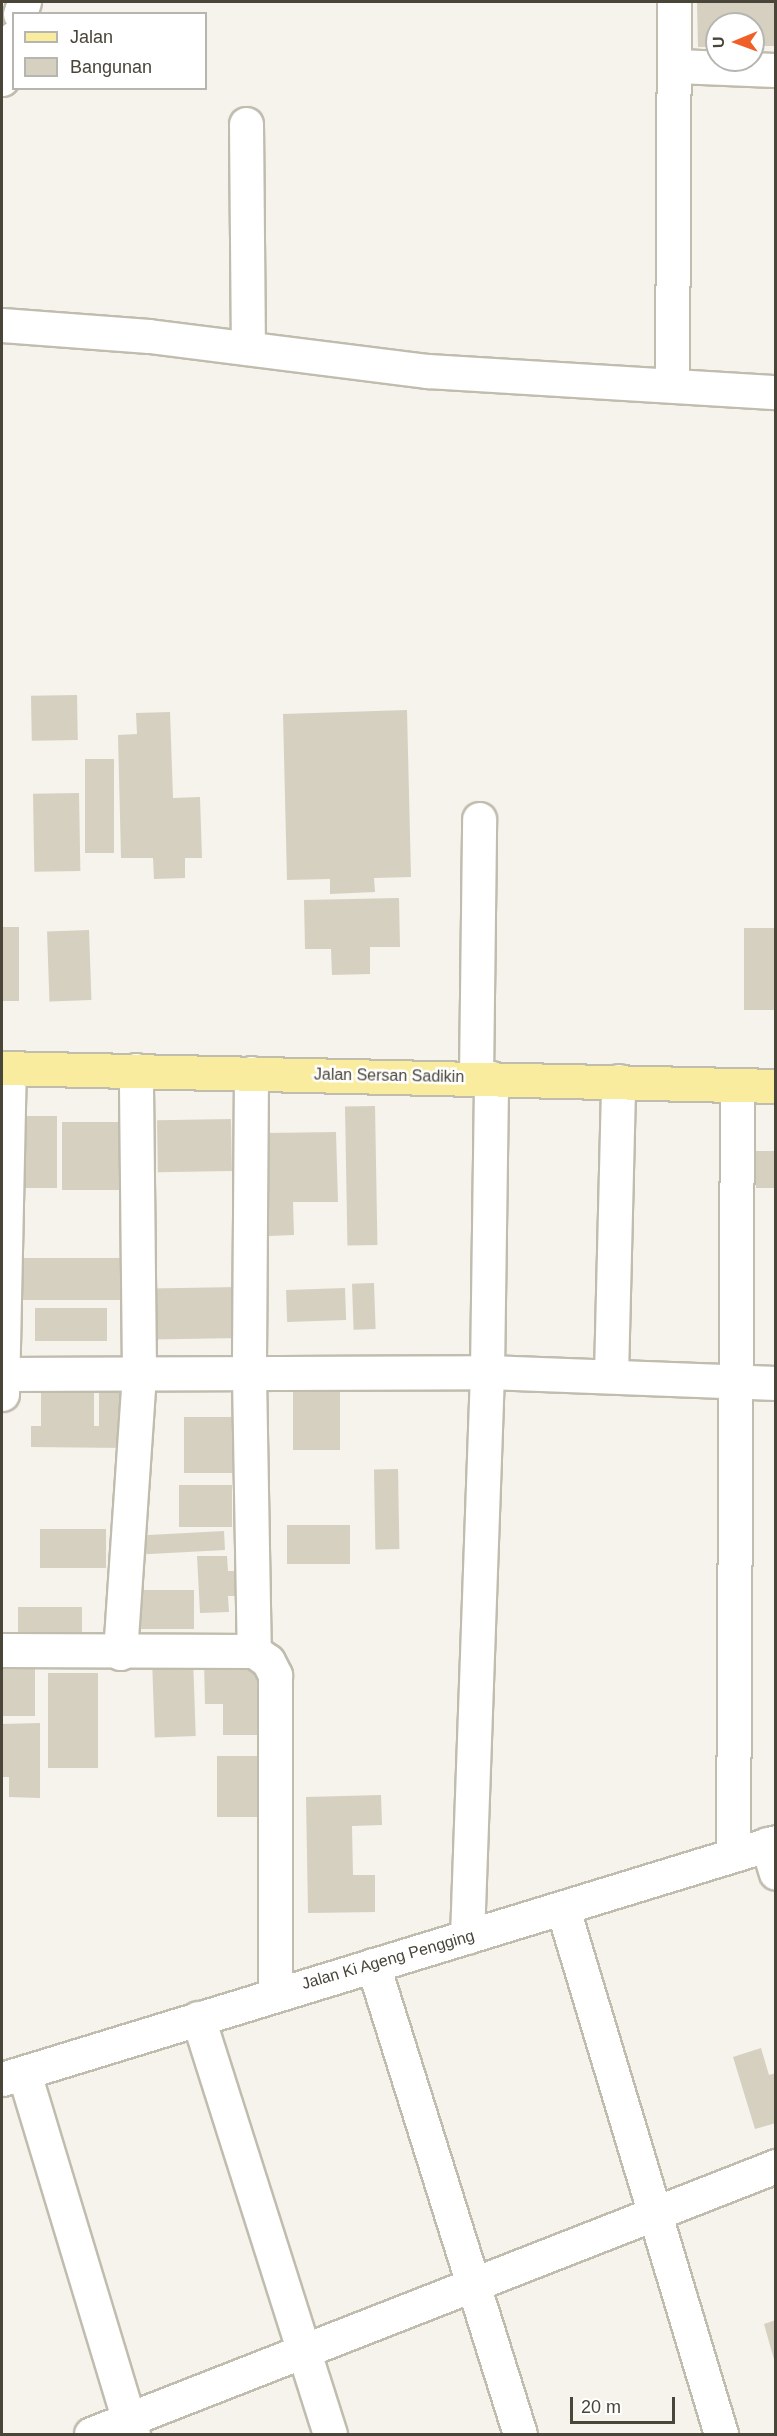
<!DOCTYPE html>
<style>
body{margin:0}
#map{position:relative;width:777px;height:2436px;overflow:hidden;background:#f5f3eb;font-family:Helvetica,sans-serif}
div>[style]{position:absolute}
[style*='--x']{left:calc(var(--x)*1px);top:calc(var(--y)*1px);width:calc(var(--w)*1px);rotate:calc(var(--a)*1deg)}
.building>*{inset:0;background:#d6d0c1;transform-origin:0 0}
.roads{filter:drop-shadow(2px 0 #c0bcae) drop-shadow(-2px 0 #c0bcae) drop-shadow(0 2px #c0bcae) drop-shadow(0 -2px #c0bcae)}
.minor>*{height:33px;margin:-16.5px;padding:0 16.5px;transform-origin:16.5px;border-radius:16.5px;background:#fff}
.major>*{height:33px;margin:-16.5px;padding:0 16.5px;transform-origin:16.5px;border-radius:16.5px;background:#faec9f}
span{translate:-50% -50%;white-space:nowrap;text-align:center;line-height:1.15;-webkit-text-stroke:5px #fff;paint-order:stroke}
.street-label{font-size:16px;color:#494539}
.frame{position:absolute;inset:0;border:3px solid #494539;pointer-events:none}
.legend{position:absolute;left:12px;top:12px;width:195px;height:78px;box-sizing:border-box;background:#fff;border:2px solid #b6b5b0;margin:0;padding:8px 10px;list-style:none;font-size:18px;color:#494539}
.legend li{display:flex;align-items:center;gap:12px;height:30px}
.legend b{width:30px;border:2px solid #b6b5b0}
.north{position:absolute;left:705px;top:12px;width:60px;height:60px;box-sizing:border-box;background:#fff;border:2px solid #b6b5b0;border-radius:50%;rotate:269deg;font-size:16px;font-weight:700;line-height:24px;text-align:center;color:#494539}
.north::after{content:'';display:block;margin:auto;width:21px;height:27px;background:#f05f27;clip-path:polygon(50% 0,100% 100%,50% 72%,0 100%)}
.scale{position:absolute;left:570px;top:2397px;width:105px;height:27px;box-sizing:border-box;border:3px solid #494539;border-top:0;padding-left:8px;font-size:18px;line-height:21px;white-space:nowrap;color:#494539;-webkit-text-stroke:4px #fff;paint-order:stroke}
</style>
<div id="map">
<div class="building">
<i style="clip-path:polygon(697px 2px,776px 2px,776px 46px,753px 46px,753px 24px,717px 24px,717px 47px,698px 47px)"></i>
<i style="left:77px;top:695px;width:45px;height:46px;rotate:89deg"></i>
<i style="clip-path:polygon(407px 710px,411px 877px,374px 878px,375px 892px,330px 894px,330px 879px,287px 880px,283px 714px)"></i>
<i style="clip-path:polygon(170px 712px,173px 798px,200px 797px,202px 858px,185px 858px,185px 878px,154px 879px,153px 858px,121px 858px,118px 735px,137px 734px,136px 713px)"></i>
<i style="left:85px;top:759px;width:29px;height:94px"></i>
<i style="left:79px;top:793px;width:78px;height:46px;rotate:89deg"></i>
<i style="clip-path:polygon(399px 898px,400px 947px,370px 947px,370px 974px,332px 975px,331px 949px,305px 949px,304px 900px)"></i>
<i style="left:2px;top:927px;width:17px;height:74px"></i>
<i style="left:744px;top:928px;width:32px;height:82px"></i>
<i style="left:89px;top:930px;width:70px;height:42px;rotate:88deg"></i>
<i style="left:375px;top:1106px;width:139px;height:30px;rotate:89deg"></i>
<i style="left:20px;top:1116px;width:37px;height:72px"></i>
<i style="left:231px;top:1119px;width:52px;height:74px;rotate:89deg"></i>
<i style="left:62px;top:1122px;width:66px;height:68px"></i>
<i style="clip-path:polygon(336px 1132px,338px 1202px,293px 1202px,294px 1235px,269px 1236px,266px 1133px)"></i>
<i style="left:756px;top:1151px;width:20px;height:37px"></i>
<i style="left:131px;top:1258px;width:42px;height:111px;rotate:90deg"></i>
<i style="left:374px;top:1283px;width:46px;height:22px;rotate:88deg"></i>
<i style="left:239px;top:1287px;width:51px;height:88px;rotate:89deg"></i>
<i style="left:345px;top:1288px;width:32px;height:59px;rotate:88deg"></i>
<i style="left:35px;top:1308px;width:72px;height:33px"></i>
<i style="clip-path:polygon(99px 1378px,126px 1378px,126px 1448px,31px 1447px,31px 1426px,41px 1426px,41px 1379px,94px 1380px,94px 1426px,99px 1426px)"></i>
<i style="left:293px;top:1385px;width:47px;height:65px"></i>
<i style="left:184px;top:1417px;width:48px;height:56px"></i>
<i style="left:398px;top:1469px;width:80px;height:24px;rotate:89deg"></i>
<i style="left:232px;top:1485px;width:42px;height:53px;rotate:90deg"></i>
<i style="left:350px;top:1525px;width:39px;height:63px;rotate:90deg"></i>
<i style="left:40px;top:1529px;width:66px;height:39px"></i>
<i style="left:224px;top:1531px;width:19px;height:80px;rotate:87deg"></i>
<i style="clip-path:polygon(197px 1556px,227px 1556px,228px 1571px,235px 1571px,236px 1596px,228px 1596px,229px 1612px,200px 1613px)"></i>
<i style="left:134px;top:1590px;width:60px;height:39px"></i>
<i style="left:18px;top:1607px;width:64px;height:26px"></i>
<i style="left:2px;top:1655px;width:33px;height:61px"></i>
<i style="left:193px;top:1658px;width:78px;height:41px;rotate:88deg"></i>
<i style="clip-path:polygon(261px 1659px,262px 1735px,223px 1735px,223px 1704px,205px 1704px,204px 1660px)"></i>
<i style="left:48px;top:1673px;width:50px;height:95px"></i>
<i style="clip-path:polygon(40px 1723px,40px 1798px,9px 1797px,9px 1777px,2px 1777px,2px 1724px)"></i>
<i style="left:259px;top:1756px;width:61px;height:42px;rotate:90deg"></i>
<i style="clip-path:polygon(381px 1795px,382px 1825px,352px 1826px,353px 1875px,375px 1875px,375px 1912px,308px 1913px,306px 1797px)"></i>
<i style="clip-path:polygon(761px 2048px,769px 2075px,776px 2073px,776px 2123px,755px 2129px,733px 2057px)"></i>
<i style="clip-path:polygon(776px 2320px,776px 2363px,775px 2363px,764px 2324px)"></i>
</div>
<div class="roads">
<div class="minor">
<i style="--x:20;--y:14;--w:13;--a:-72"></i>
<i style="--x:675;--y:66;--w:101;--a:2.3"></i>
<i style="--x:2;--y:79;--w:43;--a:-73.7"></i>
<i style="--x:246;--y:124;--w:224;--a:89.5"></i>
<i style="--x:2;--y:325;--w:147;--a:4.3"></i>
<i style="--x:149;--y:336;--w:281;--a:7.2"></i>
<i style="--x:428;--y:371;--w:349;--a:3.5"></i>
<i style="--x:672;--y:385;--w:383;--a:-89.7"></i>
<i style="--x:251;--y:1073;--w:303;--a:90.4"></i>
<i style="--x:249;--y:1376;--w:275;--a:89"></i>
<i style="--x:476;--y:1078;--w:259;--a:-89.3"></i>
<i style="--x:2;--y:1374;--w:485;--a:-0.2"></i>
<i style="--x:487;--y:1372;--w:289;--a:2.2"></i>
<i style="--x:611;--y:1375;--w:294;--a:-88.6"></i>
<i style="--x:2;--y:1394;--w:326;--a:-88.8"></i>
<i style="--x:2;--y:1650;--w:252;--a:0.2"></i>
<i style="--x:254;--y:1651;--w:17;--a:36"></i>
<i style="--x:268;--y:1661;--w:16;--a:63"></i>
<i style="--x:275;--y:1675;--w:319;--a:90"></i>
<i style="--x:120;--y:1653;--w:282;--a:-86.1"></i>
<i style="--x:139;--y:1372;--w:302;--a:-90.6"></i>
<i style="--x:767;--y:1844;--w:30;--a:73"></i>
<i style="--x:733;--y:1855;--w:770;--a:-89.7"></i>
<i style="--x:563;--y:1909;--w:548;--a:73.25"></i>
<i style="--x:467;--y:1937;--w:565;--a:-87.97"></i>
<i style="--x:487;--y:1372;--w:294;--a:-89.2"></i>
<i style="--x:373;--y:1965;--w:491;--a:72.6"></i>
<i style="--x:198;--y:2018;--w:436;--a:72.4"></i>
<i style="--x:24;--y:2073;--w:377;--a:73.2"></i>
<i style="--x:2;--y:2079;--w:809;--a:-17.02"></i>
<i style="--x:91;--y:2434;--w:736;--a:-21.37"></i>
</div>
<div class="major">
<i style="--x:2;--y:1068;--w:774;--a:1.33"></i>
</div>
</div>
<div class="street-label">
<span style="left:389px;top:1076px;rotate:1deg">Jalan Sersan Sadikin</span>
<span style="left:388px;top:1960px;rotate:-16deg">Jalan Ki Ageng Pengging</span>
</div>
<div class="frame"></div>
<ul class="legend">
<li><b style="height:8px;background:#faec9f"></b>Jalan</li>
<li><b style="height:16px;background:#d6d0c1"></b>Bangunan</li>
</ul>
<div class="north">U</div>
<div class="scale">20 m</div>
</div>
